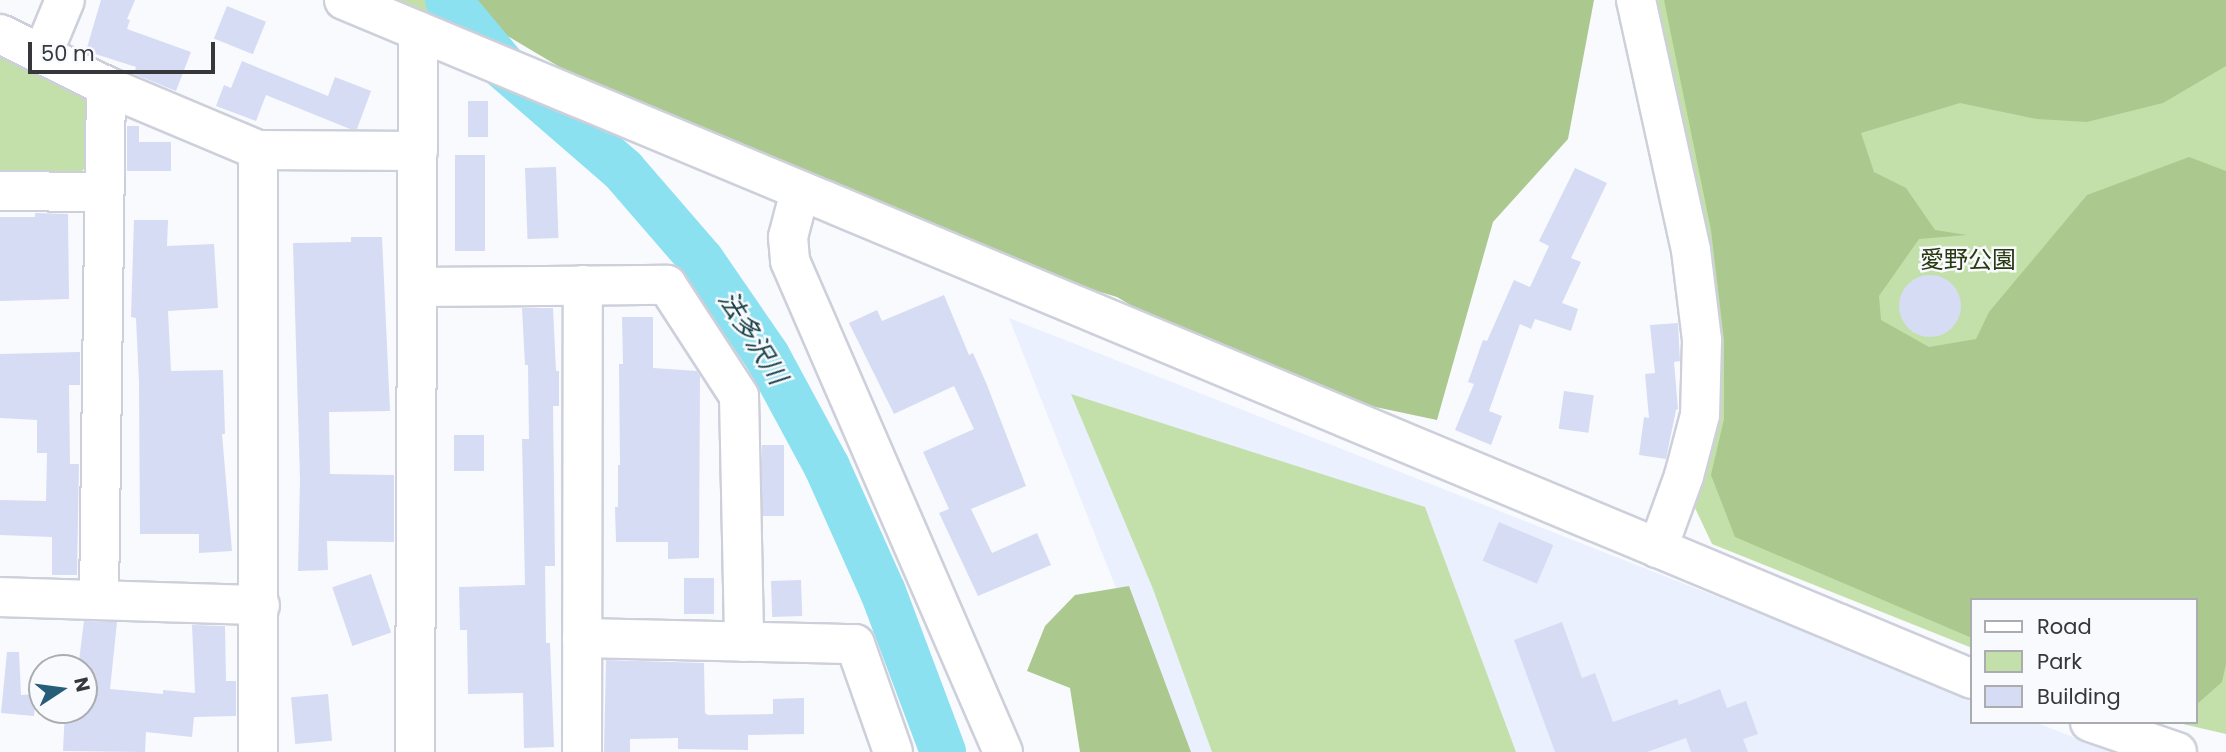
<!DOCTYPE html>
<meta charset="utf-8">
<style>
body{margin:0}
#map{position:relative;width:2226px;height:752px;overflow:hidden;background:#f9fafe;font-family:Poppins,"Noto Sans JP",sans-serif}
div>[style]{position:absolute}
[style*='--x']{left:calc(var(--x)*1px);top:calc(var(--y)*1px);width:calc(var(--w)*1px);rotate:calc(var(--a)*1deg)}
.built>*{inset:0;background:#ebf0fe}
.green>*{inset:0;background:#c4e0aa}
.forest>*{inset:0;background:#abc88e}
.river>*{height:46px;margin:-23px;padding:0 23px;transform-origin:23px;border-radius:23px;background:#8ce1f0}
.building>*{inset:0;background:#d5dcf4;transform-origin:0 0}
.round{border-radius:50%}
.roads{filter:drop-shadow(2px 0 #cdd0da) drop-shadow(-2px 0 #cdd0da) drop-shadow(0 2px #cdd0da) drop-shadow(0 -2px #cdd0da)}
.minor>*{height:38px;margin:-19px;padding:0 19px;transform-origin:19px;border-radius:19px;background:#fff}
span{translate:-50% -50%;white-space:nowrap;text-align:center;line-height:1.15;-webkit-text-stroke:5px #f9fafe;paint-order:stroke}
.park-label{font-size:24px;color:#283a10}
.water-label{font-size:26px;color:#1a4248;font-style:italic}
.legend{position:absolute;left:1970px;top:598px;width:228px;height:126px;box-sizing:border-box;background:#f9fafe;border:2px solid #abacb0;margin:0;padding:9px 12px;list-style:none;font-size:21px;color:#36373b}
.legend li{display:flex;align-items:center;gap:14px;height:35px}
.legend b{width:35px;border:2px solid #abacb0}
.north{position:absolute;left:28px;top:654px;width:70px;height:70px;box-sizing:border-box;background:#f9fafe;border:2px solid #abacb0;border-radius:50%;rotate:77deg;font-size:19px;font-weight:700;line-height:28px;text-align:center;color:#36373b}
.north::after{content:'';display:block;margin:auto;width:24px;height:32px;background:#275d78;clip-path:polygon(50% 0,100% 100%,50% 72%,0 100%)}
.scale{position:absolute;left:28px;top:42px;width:187px;height:32px;box-sizing:border-box;border:4px solid #36373b;border-top:0;padding-left:9px;font-size:21px;line-height:24px;white-space:nowrap;color:#36373b;-webkit-text-stroke:5px #f9fafe;paint-order:stroke}
</style>
<div id="map">
<div class="built">
<i style="clip-path:polygon(1009px 318px,1972px 697px,1972px 722px,2035px 722px,2111px 752px,1181px 752px)"></i>
</div>
<div class="green">
<i style="clip-path:polygon(358px 0,474px 0,493px 23px,463px 39px)"></i>
<i style="clip-path:polygon(1657px 0,2226px 0,2226px 734px,2174px 722px,2196px 722px,2196px 600px,1972px 600px,1972px 648px,1712px 544px,1695px 508px,1716px 427px,1708px 261px,1694px 166px)"></i>
<i style="clip-path:polygon(0 47px,87px 86px,89px 164px,76px 177px,0 176px)"></i>
<i style="clip-path:polygon(1071px 394px,1425px 507px,1516px 752px,1212px 752px,1153px 589px)"></i>
</div>
<div class="forest">
<i style="clip-path:polygon(474px 0,1594px 0,1568px 139px,1493px 222px,1437px 420px,1262px 383px,1117px 297px,896px 231px,689px 144px,499px 31px)"></i>
<i style="clip-path:polygon(1664px 0,2226px 0,2226px 66px,2163px 103px,2087px 122px,2037px 119px,1960px 103px,1861px 133px,1874px 172px,1906px 188px,1935px 230px,1967px 235px,1919px 239px,1879px 296px,1881px 320px,1929px 347px,1976px 339px,1989px 312px,2087px 195px,2189px 157px,2226px 171px,2226px 664px,2222px 682px,2196px 705px,2196px 600px,1972px 600px,1972px 638px,1735px 537px,1711px 475px,1724px 419px,1724px 340px,1711px 230px)"></i>
<i style="clip-path:polygon(1129px 586px,1191px 752px,1080px 752px,1070px 688px,1027px 671px,1045px 626px,1075px 595px)"></i>
</div>
<div class="river">
<i style="--x:448;--y:0;--w:86;--a:50.2"></i>
<i style="--x:503;--y:66;--w:159;--a:40.9"></i>
<i style="--x:623;--y:170;--w:119;--a:49.1"></i>
<i style="--x:701;--y:260;--w:116;--a:55.5"></i>
<i style="--x:767;--y:356;--w:126;--a:61.6"></i>
<i style="--x:827;--y:467;--w:137;--a:65.9"></i>
<i style="--x:883;--y:592;--w:171;--a:69.4"></i>
</div>
<div class="building">
<i style="clip-path:polygon(101px 0,135px 0,127px 19px,130px 20px,127px 29px,191px 52px,176px 91px,134px 74px,136px 67px,86px 51px)"></i>
<i style="left:227px;top:6px;width:42px;height:35px;rotate:22deg"></i>
<i style="clip-path:polygon(242px 61px,328px 96px,335px 77px,371px 91px,357px 129px,350px 129px,266px 95px,256px 121px,216px 106px,224px 85px,231px 88px)"></i>
<i style="left:468px;top:101px;width:20px;height:36px"></i>
<i style="clip-path:polygon(127px 126px,139px 126px,139px 142px,171px 142px,171px 171px,127px 171px)"></i>
<i style="left:455px;top:155px;width:30px;height:96px"></i>
<i style="left:556px;top:167px;width:71px;height:31px;rotate:88deg"></i>
<i style="clip-path:polygon(1575px 168px,1607px 183px,1571px 258px,1581px 262px,1562px 303px,1578px 309px,1571px 331px,1535px 319px,1531px 329px,1520px 324px,1489px 411px,1502px 416px,1491px 445px,1455px 430px,1474px 384px,1468px 382px,1483px 340px,1487px 341px,1514px 280px,1530px 287px,1549px 246px,1539px 241px)"></i>
<i style="clip-path:polygon(35px 213px,68px 214px,69px 299px,0 301px,0 217px,35px 217px)"></i>
<i style="clip-path:polygon(134px 220px,168px 220px,167px 246px,214px 244px,218px 308px,168px 311px,171px 371px,223px 370px,225px 434px,222px 434px,232px 551px,199px 553px,199px 534px,140px 534px,139px 383px,136px 318px,131px 317px)"></i>
<i style="clip-path:polygon(351px 237px,382px 237px,390px 411px,329px 412px,330px 474px,394px 475px,394px 542px,327px 541px,328px 570px,298px 571px,300px 479px,293px 243px,351px 242px)"></i>
<i class="round" style="left:1899px;top:275px;width:62px;height:62px"></i>
<i style="clip-path:polygon(944px 295px,969px 355px,973px 353px,987px 385px,1026px 486px,971px 509px,992px 553px,1037px 533px,1051px 565px,978px 596px,939px 513px,949px 509px,923px 452px,974px 429px,954px 386px,894px 414px,849px 323px,877px 310px,882px 321px)"></i>
<i style="clip-path:polygon(522px 308px,553px 308px,556px 371px,559px 371px,559px 406px,553px 406px,555px 566px,545px 566px,546px 643px,550px 643px,554px 747px,524px 748px,523px 693px,468px 694px,467px 630px,460px 630px,459px 587px,525px 585px,522px 439px,529px 439px,528px 365px,525px 365px)"></i>
<i style="clip-path:polygon(622px 317px,653px 317px,653px 368px,697px 371px,700px 376px,699px 558px,668px 559px,668px 542px,616px 542px,615px 507px,618px 507px,618px 465px,620px 465px,619px 364px,623px 364px)"></i>
<i style="clip-path:polygon(1678px 323px,1680px 361px,1674px 362px,1678px 409px,1676px 410px,1666px 459px,1639px 455px,1644px 417px,1649px 418px,1645px 374px,1655px 373px,1650px 325px)"></i>
<i style="clip-path:polygon(80px 352px,80px 385px,69px 385px,70px 464px,79px 464px,77px 575px,52px 575px,52px 537px,0 535px,0 500px,46px 501px,47px 453px,37px 453px,37px 420px,0 418px,0 354px)"></i>
<i style="left:1564px;top:391px;width:30px;height:38px;rotate:8deg"></i>
<i style="left:454px;top:435px;width:30px;height:36px"></i>
<i style="left:762px;top:445px;width:22px;height:71px"></i>
<i style="left:1499px;top:522px;width:59px;height:42px;rotate:23deg"></i>
<i style="left:371px;top:574px;width:62px;height:41px;rotate:71deg"></i>
<i style="left:684px;top:578px;width:30px;height:36px"></i>
<i style="left:801px;top:580px;width:36px;height:30px;rotate:88deg"></i>
<i style="clip-path:polygon(84px 621px,117px 622px,110px 689px,163px 694px,163px 690px,195px 693px,192px 625px,225px 626px,226px 681px,236px 681px,236px 716px,194px 717px,192px 737px,146px 732px,145px 752px,63px 751px,65px 710px,84px 710px,84px 661px,79px 661px)"></i>
<i style="clip-path:polygon(1562px 622px,1582px 678px,1595px 673px,1613px 722px,1677px 699px,1679px 705px,1720px 689px,1727px 708px,1746px 701px,1758px 734px,1743px 739px,1748px 752px,1691px 752px,1686px 738px,1647px 752px,1555px 752px,1514px 640px)"></i>
<i style="clip-path:polygon(7px 652px,19px 652px,21px 695px,36px 694px,34px 716px,1px 713px)"></i>
<i style="clip-path:polygon(606px 660px,704px 663px,705px 713px,708px 715px,773px 714px,773px 699px,804px 698px,804px 734px,748px 735px,748px 750px,678px 749px,678px 738px,630px 739px,630px 752px,604px 752px)"></i>
<i style="left:328px;top:694px;width:47px;height:37px;rotate:85deg"></i>
</div>
<div class="roads">
<div class="minor">
<i style="--x:344;--y:0;--w:1764;--a:22.64"></i>
<i style="--x:1636;--y:0;--w:256;--a:77.6"></i>
<i style="--x:1691;--y:250;--w:91;--a:83"></i>
<i style="--x:1702;--y:340;--w:75;--a:91.5"></i>
<i style="--x:1700;--y:415;--w:63;--a:104.7"></i>
<i style="--x:1684;--y:476;--w:77;--a:109.9"></i>
<i style="--x:0;--y:34;--w:118;--a:26.1"></i>
<i style="--x:106;--y:86;--w:165;--a:22.8"></i>
<i style="--x:258;--y:150;--w:160;--a:0.4"></i>
<i style="--x:43;--y:53;--w:57;--a:-67.5"></i>
<i style="--x:0;--y:191;--w:103;--a:0.6"></i>
<i style="--x:800;--y:191;--w:48;--a:104.6"></i>
<i style="--x:788;--y:237;--w:24;--a:85"></i>
<i style="--x:790;--y:261;--w:535;--a:66.55"></i>
<i style="--x:418;--y:287;--w:249;--a:-0.5"></i>
<i style="--x:667;--y:285;--w:132;--a:57"></i>
<i style="--x:739;--y:396;--w:246;--a:88.8"></i>
<i style="--x:0;--y:597;--w:260;--a:1.8"></i>
<i style="--x:99;--y:599;--w:513;--a:-89.22"></i>
<i style="--x:582;--y:638;--w:273;--a:1.3"></i>
<i style="--x:855;--y:644;--w:114;--a:70.6"></i>
<i style="--x:2090;--y:722;--w:92;--a:19"></i>
<i style="--x:258;--y:752;--w:602;--a:-90"></i>
<i style="--x:415;--y:752;--w:721;--a:-89.76"></i>
<i style="--x:582;--y:752;--w:467;--a:-89.9"></i>
</div>
</div>
<div class="park-label">
<span style="left:1968px;top:260px">愛野公園</span>
</div>
<div class="water-label">
<span style="left:752px;top:338px;rotate:58deg">法多沢川</span>
</div>
<ul class="legend">
<li><b style="height:9px;background:#fff"></b>Road</li>
<li><b style="height:19px;background:#c4e0aa"></b>Park</li>
<li><b style="height:19px;background:#d5dcf4"></b>Building</li>
</ul>
<div class="north">N</div>
<div class="scale">50 m</div>
</div>
